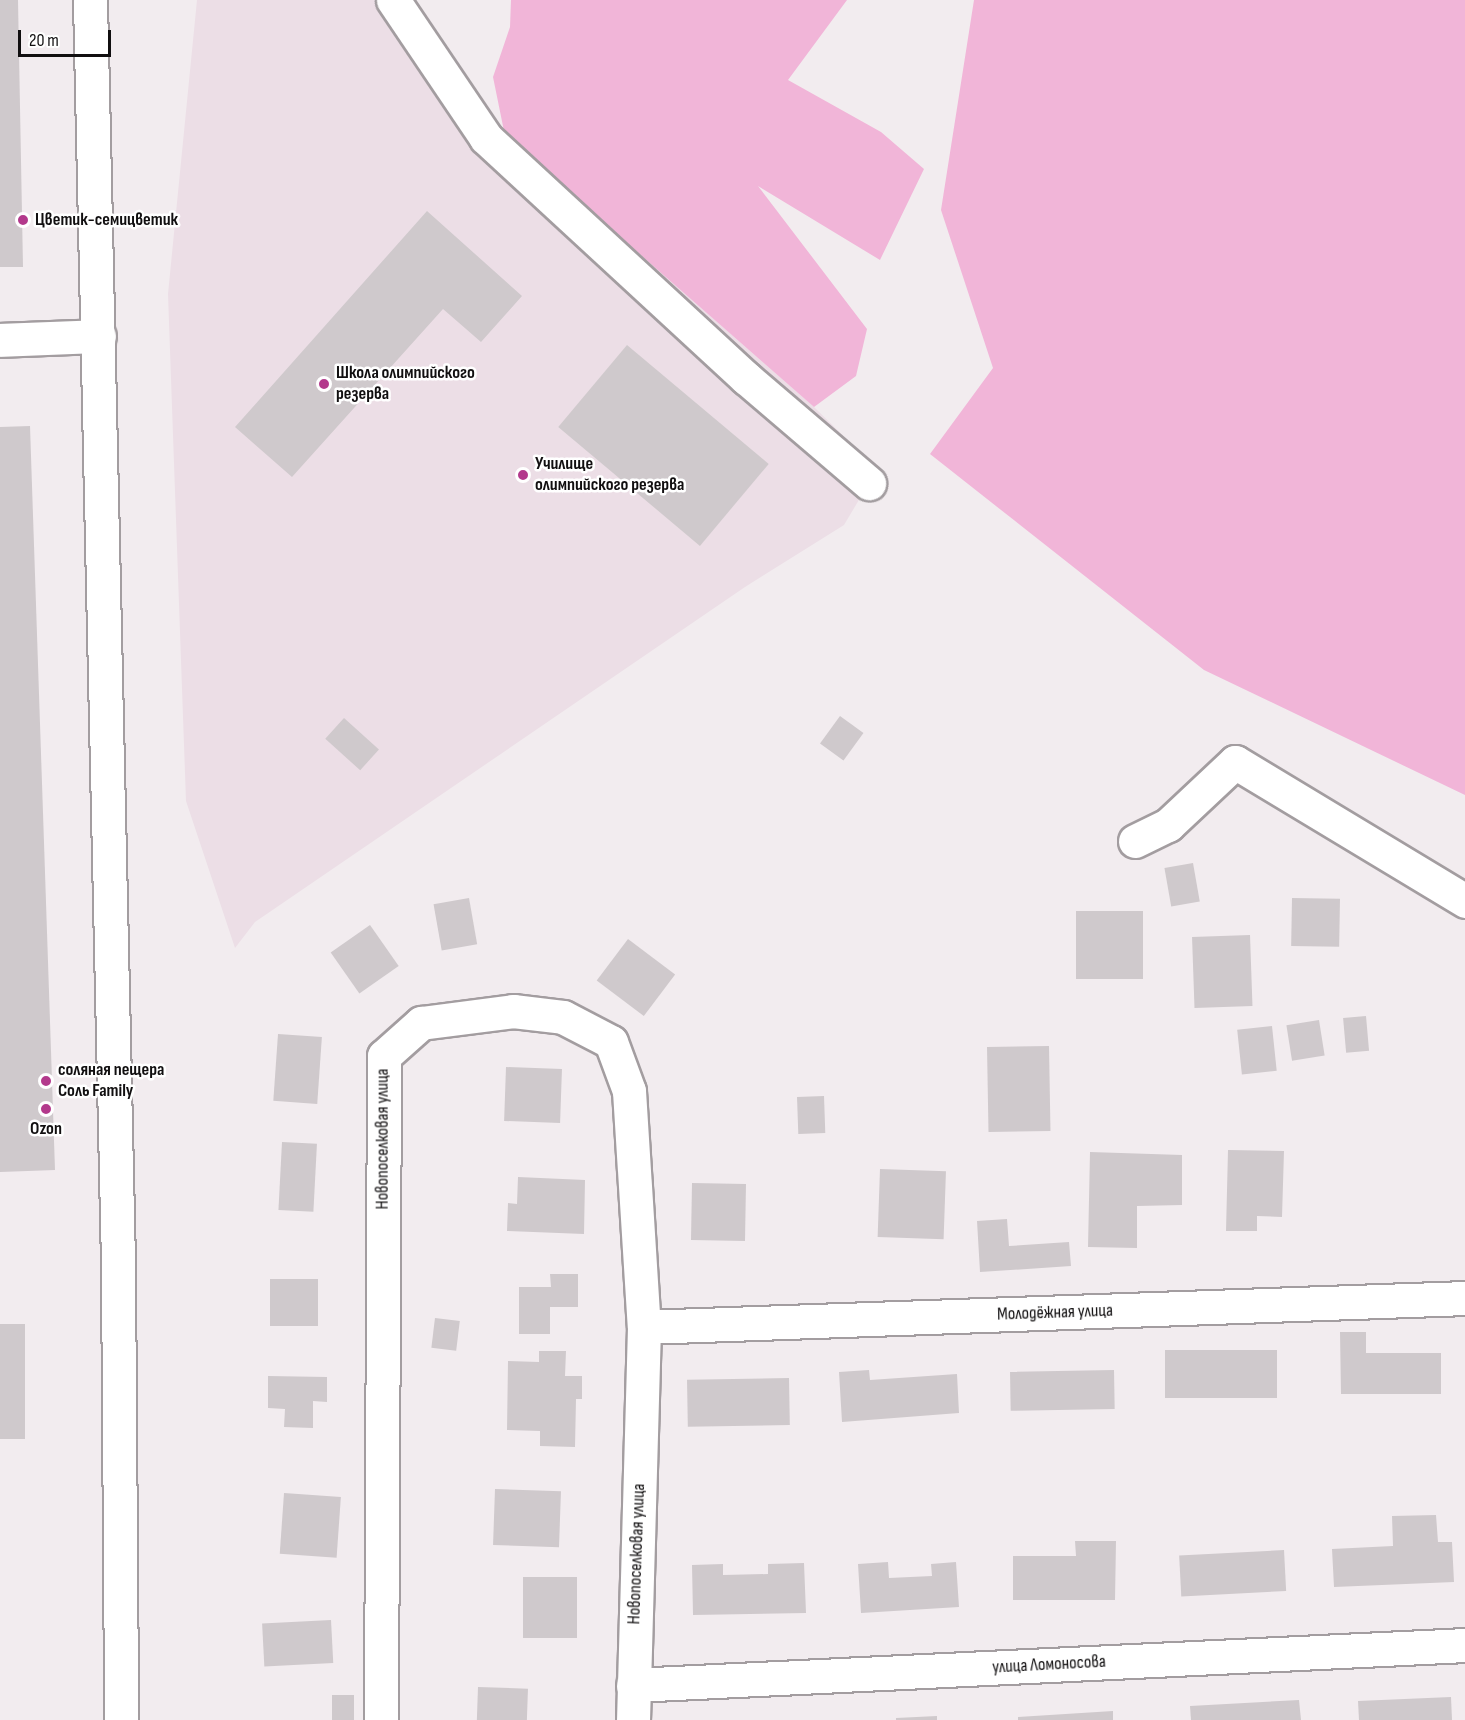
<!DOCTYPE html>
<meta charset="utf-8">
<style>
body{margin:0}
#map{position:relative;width:1465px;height:1720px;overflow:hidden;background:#f2ecef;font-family:"Sofia Sans Condensed",sans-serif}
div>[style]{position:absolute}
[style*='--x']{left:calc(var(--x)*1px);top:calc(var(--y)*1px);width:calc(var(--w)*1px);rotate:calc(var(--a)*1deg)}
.built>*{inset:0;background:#ecdee6}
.green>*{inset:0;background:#f1b5d8}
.building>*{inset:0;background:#cfc9cc;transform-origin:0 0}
.roads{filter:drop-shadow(2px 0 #a39da0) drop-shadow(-2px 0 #a39da0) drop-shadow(0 2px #a39da0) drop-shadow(0 -2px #a39da0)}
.minor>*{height:33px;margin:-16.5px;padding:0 16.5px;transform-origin:16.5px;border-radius:16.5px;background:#fff}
.dots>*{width:16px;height:16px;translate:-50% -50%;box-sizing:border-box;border:3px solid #fff;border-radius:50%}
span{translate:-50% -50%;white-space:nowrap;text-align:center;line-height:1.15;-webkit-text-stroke:5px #fff;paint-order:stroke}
.poi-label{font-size:18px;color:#110f10;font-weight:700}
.left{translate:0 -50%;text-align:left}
.street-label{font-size:18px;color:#110f10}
.scale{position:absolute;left:18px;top:30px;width:93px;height:27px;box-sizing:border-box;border:3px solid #110f10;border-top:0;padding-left:8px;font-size:18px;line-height:21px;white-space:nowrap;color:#110f10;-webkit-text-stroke:4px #fff;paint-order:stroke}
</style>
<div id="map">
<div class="built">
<i style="clip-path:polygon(197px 0,416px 0,505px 136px,814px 407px,875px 467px,869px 483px,844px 525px,745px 587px,255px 922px,235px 948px,186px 801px,168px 294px)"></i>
</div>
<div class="green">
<i style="clip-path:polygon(511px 0,847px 0,788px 80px,881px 132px,924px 169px,880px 260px,758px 186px,867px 329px,856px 376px,814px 407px,505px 136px,493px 77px,510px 27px)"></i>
<i style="clip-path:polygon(974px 0,1465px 0,1465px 795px,1204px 670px,930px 454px,993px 368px,941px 210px)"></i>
</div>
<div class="building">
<i style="clip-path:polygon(0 0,18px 0,23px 267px,0 267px)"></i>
<i style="clip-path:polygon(427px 211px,522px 296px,481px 342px,443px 309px,292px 477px,235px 427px)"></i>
<i style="left:627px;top:345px;width:185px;height:107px;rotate:40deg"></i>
<i style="clip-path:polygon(30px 426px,55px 1170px,0 1172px,0 427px)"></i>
<i style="left:840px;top:716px;width:29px;height:34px;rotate:36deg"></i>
<i style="left:344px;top:718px;width:47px;height:28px;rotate:42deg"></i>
<i style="left:1193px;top:863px;width:39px;height:29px;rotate:80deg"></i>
<i style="left:469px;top:898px;width:47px;height:36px;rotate:80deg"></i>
<i style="left:1292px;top:898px;width:48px;height:48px;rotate:1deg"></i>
<i style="left:1076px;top:911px;width:67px;height:68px"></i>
<i style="left:370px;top:925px;width:50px;height:48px;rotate:55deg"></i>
<i style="left:1250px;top:935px;width:71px;height:58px;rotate:88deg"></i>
<i style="left:628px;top:939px;width:59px;height:52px;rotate:37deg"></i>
<i style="left:1366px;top:1016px;width:35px;height:23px;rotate:85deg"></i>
<i style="left:1319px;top:1020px;width:36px;height:33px;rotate:81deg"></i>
<i style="left:1272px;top:1026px;width:45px;height:35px;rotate:84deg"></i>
<i style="left:278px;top:1034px;width:44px;height:67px;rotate:4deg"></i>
<i style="left:1049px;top:1046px;width:85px;height:62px;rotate:89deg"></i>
<i style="left:506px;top:1067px;width:56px;height:54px;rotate:2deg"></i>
<i style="left:824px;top:1096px;width:37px;height:27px;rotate:88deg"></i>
<i style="left:282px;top:1142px;width:35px;height:68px;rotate:3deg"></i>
<i style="clip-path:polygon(1228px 1150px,1284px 1151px,1282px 1217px,1257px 1216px,1257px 1231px,1226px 1231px)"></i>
<i style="clip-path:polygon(1090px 1152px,1182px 1155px,1182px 1205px,1137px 1206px,1137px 1248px,1088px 1247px)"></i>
<i style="left:880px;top:1169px;width:66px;height:68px;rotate:2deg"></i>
<i style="clip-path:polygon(518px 1177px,585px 1180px,584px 1234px,507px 1231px,508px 1203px,517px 1204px)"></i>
<i style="left:692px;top:1183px;width:54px;height:57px;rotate:1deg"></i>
<i style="clip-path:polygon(1007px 1219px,1009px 1246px,1069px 1242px,1071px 1266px,980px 1272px,977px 1221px)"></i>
<i style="clip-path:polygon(550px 1274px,578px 1274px,578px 1307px,550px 1307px,550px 1334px,519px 1334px,519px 1287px,551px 1287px)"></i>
<i style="left:270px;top:1279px;width:48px;height:47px"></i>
<i style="left:435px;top:1318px;width:25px;height:30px;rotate:7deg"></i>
<i style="left:0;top:1324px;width:25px;height:115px"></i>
<i style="clip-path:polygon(1340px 1332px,1366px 1332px,1366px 1353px,1441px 1353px,1441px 1394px,1341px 1394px)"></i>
<i style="left:1277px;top:1350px;width:48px;height:112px;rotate:90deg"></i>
<i style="clip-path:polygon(539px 1351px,566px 1351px,565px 1376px,582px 1376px,582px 1399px,576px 1399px,575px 1447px,540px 1446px,540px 1431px,507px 1430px,508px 1361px,539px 1362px)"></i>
<i style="clip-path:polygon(869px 1370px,870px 1380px,957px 1374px,959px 1413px,842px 1422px,839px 1372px)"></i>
<i style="left:1114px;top:1370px;width:39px;height:104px;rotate:89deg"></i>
<i style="clip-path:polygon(268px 1376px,327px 1377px,327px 1402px,313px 1401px,313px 1428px,284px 1427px,285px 1409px,268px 1408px)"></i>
<i style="left:789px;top:1378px;width:47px;height:102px;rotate:89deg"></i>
<i style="left:495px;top:1489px;width:66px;height:56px;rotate:2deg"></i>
<i style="left:284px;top:1493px;width:57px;height:61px;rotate:4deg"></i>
<i style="clip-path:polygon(1436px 1515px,1438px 1542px,1452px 1542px,1454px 1582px,1334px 1587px,1332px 1549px,1393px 1546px,1392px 1516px)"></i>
<i style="clip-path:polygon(1075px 1541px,1116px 1541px,1115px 1600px,1013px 1600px,1013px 1556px,1076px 1556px)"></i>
<i style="left:1284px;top:1550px;width:41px;height:105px;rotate:87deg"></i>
<i style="clip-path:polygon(888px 1562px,889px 1578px,932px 1576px,931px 1564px,956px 1562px,959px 1607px,861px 1613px,858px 1564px)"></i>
<i style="clip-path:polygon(804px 1563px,806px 1613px,693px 1615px,692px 1565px,723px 1564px,723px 1575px,768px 1574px,768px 1564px)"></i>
<i style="left:523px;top:1577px;width:54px;height:61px"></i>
<i style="left:331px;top:1620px;width:43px;height:69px;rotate:87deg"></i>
<i style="left:478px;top:1687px;width:50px;height:33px;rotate:2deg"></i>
<i style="left:332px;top:1695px;width:22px;height:25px"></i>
<i style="clip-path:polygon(1451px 1697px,1452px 1720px,1359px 1720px,1358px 1701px)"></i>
<i style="clip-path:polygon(1299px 1700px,1301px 1720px,1191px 1720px,1190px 1706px)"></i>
<i style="clip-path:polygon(1113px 1711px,1113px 1720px,1018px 1720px,1018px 1717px)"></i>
<i style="clip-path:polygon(937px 1716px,937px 1720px,896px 1720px,896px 1718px)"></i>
</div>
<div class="roads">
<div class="minor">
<i style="--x:90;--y:0;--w:1268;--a:88.73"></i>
<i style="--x:118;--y:1268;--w:452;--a:89.6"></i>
<i style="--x:393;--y:0;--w:166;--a:56"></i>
<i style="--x:486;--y:138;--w:354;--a:42.7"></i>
<i style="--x:746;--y:378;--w:162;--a:40.5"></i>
<i style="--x:0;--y:340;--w:99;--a:-2.3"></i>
<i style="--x:1135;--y:841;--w:37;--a:-26"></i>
<i style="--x:1168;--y:825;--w:92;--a:-43.2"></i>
<i style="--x:1235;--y:762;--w:269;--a:31.1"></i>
<i style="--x:644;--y:1327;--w:822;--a:-2.02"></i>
<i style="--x:633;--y:1685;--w:833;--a:-2.75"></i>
<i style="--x:381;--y:1720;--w:664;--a:-89.74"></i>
<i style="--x:384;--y:1056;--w:50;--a:-41.7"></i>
<i style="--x:421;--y:1023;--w:93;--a:-7.4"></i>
<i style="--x:513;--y:1011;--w:50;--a:6.8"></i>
<i style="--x:563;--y:1017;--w:54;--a:27.5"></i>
<i style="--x:611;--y:1042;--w:52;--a:69.8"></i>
<i style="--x:629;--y:1091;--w:236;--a:86.4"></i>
<i style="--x:644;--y:1327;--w:393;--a:91.6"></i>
</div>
</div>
<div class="dots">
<i style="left:23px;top:220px;background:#b3398c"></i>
<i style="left:324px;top:384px;background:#b3398c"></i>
<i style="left:523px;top:475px;background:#b3398c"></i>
<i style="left:46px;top:1081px;background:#b3398c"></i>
<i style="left:46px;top:1109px;background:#b3398c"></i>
</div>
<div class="poi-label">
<span class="left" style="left:35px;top:220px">Цветик-семицветик</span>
<span class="left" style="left:336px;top:384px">Школа олимпийского<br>резерва</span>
<span class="left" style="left:535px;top:475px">Училище<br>олимпийского резерва</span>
<span class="left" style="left:58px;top:1081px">соляная пещера<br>Соль Family</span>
<span style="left:46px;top:1129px">Ozon</span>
</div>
<div class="street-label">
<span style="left:383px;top:1139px;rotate:-90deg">Новопоселковая улица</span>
<span style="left:1055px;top:1313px;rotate:-2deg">Молодёжная улица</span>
<span style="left:637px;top:1554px;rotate:-88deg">Новопоселковая улица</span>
<span style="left:1049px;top:1665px;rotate:-3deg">улица Ломоносова</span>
</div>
<div class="scale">20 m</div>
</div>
